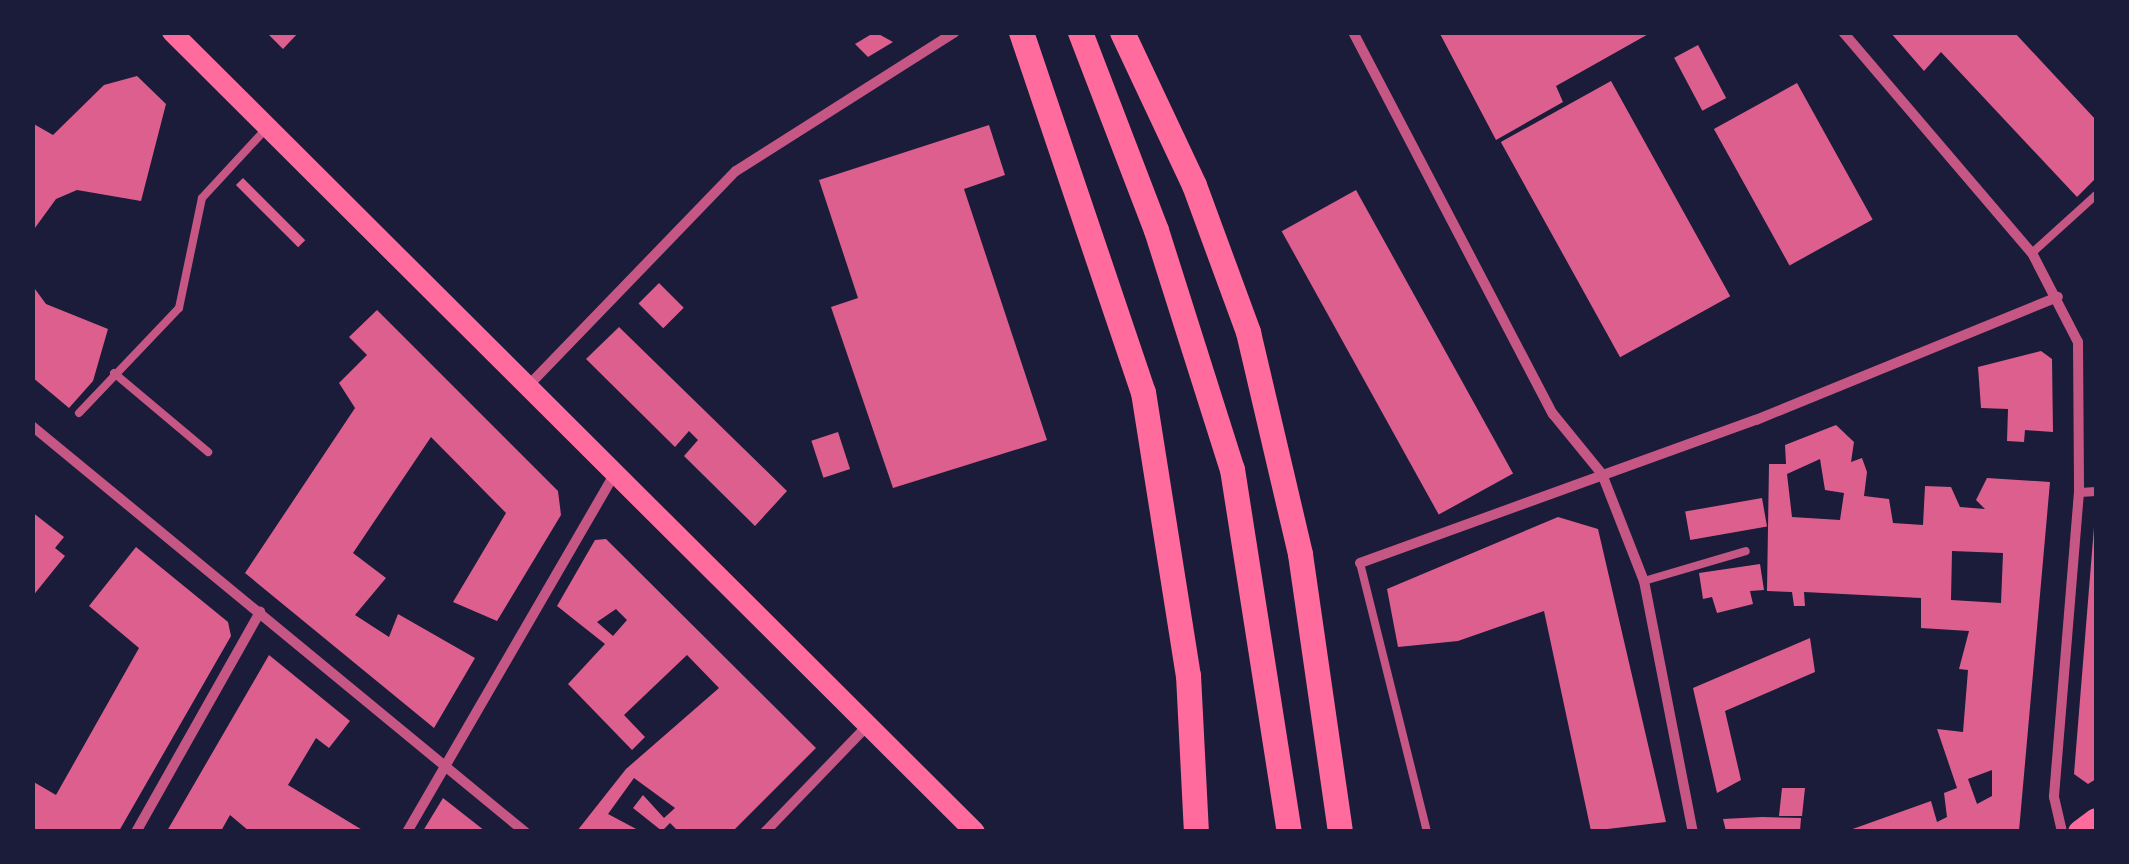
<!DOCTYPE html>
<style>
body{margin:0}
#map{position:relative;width:2129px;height:864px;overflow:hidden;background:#1b1b3a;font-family:Ubuntu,sans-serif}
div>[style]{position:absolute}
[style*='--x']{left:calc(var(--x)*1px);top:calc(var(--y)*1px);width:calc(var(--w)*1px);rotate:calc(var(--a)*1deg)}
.building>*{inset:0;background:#dd5f8e;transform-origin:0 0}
.service>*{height:8px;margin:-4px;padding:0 4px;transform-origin:4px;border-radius:4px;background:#c65784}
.pedestrian>*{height:9px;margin:-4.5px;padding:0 4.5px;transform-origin:4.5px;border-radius:4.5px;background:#c65784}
.minor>*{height:10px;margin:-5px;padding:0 5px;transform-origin:5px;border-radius:5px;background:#c65784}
.secondary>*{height:20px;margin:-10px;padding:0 10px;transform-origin:10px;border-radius:10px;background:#ff6b9d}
.primary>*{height:25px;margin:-12.5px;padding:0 12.5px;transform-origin:12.5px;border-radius:12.5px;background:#ff6b9d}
span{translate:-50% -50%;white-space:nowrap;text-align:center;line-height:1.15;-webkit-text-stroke:8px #1b1b3a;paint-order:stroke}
.frame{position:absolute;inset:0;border:35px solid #1b1b3a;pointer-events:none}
</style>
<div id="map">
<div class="building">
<i style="clip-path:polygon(266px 32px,299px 32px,283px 49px)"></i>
<i style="clip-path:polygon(875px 32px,893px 42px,868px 57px,855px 44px)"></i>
<i style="clip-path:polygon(1439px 32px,1652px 32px,1556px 86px,1563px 102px,1496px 140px)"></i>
<i style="clip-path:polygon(1890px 32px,2014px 32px,2096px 120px,2096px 178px,2077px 197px,1941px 52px,1924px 71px)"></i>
<i style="left:1698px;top:45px;width:60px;height:27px;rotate:62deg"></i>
<i style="clip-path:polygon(137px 76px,166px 104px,141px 201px,77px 190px,56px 199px,32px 232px,32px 123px,53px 135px,104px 85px)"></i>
<i style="left:1611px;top:81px;width:246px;height:126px;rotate:61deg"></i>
<i style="left:1797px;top:83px;width:156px;height:95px;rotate:61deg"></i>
<i style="clip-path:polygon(989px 125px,1005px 175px,964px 189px,1047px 440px,893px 488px,831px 307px,858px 298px,819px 180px)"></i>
<i style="left:243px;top:178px;width:88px;height:10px;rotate:45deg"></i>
<i style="left:1356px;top:190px;width:324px;height:85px;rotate:61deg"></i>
<i style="left:659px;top:283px;width:35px;height:29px;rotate:45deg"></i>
<i style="clip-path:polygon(32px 285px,46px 304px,108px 329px,93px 381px,69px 408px,32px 377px)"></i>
<i style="clip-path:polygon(377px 310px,558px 491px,561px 515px,497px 621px,453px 602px,506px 513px,431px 437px,353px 553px,386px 578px,355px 615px,389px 637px,398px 614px,475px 658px,434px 728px,245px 573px,355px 408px,339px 383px,367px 355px,349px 337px)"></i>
<i style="clip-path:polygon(619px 327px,787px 491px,755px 526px,684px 456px,698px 440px,689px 431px,675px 447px,586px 359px)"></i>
<i style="clip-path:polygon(2041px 351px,2052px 359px,2053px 432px,2025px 430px,2024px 442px,2007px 441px,2008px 409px,1981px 408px,1978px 367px)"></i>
<i style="clip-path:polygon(evenodd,1836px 425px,1854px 442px,1851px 462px,1862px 458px,1867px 472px,1864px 496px,1889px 499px,1893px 523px,1923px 525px,1925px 486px,1951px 487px,1960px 507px,1985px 509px,1976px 500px,1987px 478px,2050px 482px,2019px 831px,1847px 831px,1931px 801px,1937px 822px,1947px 817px,1944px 793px,1957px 788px,1937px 729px,1963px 732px,1968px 670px,1959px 669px,1969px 631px,1921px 628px,1921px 598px,1804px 592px,1805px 606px,1794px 606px,1792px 592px,1767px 591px,1769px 464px,1786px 464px,1785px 445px,1836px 425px,1820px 459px,1825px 490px,1844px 493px,1840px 520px,1792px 517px,1787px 474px,1820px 459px,1836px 425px,1952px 551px,2003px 553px,2001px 603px,1951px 600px,1952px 551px,1836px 425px,1992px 770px,1992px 796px,1977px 804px,1968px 779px,1992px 770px)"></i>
<i style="left:838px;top:432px;width:39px;height:28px;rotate:72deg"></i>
<i style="left:1762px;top:498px;width:29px;height:78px;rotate:80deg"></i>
<i style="clip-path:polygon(32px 512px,64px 537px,55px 548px,65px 556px,32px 597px)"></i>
<i style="clip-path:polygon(1558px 517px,1598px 529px,1666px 822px,1591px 831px,1544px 611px,1458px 641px,1398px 647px,1387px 589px)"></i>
<i style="clip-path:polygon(2094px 527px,2096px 779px,2088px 784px,2074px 774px)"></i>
<i style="clip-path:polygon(evenodd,606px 539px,816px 748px,733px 831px,678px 831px,670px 823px,662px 831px,633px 808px,643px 795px,664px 818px,675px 808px,634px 778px,608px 814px,640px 831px,577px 831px,626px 769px,719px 688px,687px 655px,624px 715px,645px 737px,632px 750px,568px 684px,605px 644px,557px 606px,595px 540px,606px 539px,616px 609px,627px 620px,613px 636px,597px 622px,616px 609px)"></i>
<i style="clip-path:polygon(136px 547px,228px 622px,231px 636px,119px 831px,32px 831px,32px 781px,56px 795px,139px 648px,89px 606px)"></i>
<i style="clip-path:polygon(1760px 564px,1764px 590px,1750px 591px,1753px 604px,1717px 613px,1712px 597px,1703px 599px,1699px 573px)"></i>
<i style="clip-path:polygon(1810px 638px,1815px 672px,1725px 711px,1741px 780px,1717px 793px,1693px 688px)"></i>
<i style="clip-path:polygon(269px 655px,350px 721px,329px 748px,316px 738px,288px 785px,364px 831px,249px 831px,230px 815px,221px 831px,167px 831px)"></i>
<i style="clip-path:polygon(1782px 788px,1805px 788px,1802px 816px,1779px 816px)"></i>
<i style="clip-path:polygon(443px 798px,485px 831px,423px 831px)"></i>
<i style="clip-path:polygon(1762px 817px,1801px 818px,1800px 831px,1726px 831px,1723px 819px)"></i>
</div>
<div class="service">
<i style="--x:2032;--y:253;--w:86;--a:-42.2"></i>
<i style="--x:114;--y:373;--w:123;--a:40"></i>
<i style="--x:79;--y:413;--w:145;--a:-46.4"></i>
<i style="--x:179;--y:308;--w:112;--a:-78.2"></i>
<i style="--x:202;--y:198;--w:93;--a:-47.2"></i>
<i style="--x:1360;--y:563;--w:277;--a:76"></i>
<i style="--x:1644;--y:581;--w:106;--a:-16.4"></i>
</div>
<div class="pedestrian">
<i style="--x:2079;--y:492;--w:17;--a:-3"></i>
</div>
<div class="minor">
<i style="--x:1353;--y:32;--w:431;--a:62.4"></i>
<i style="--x:1553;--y:414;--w:77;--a:50.8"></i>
<i style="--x:1602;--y:474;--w:115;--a:68.6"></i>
<i style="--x:1644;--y:581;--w:256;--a:79"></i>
<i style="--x:1843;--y:32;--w:291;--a:49.5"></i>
<i style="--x:2032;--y:253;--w:100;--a:62.7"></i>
<i style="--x:2078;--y:342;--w:150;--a:89.6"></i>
<i style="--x:2079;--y:492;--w:306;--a:94.7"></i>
<i style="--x:2054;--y:797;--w:36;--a:77"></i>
<i style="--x:529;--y:385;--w:298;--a:-46"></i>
<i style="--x:736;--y:171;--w:259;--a:-32.4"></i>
<i style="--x:32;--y:426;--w:639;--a:39.47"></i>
<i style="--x:1360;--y:563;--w:421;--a:-19.9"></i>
<i style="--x:1756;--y:420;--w:326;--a:-22.2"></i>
<i style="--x:136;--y:832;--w:253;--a:-60.6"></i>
<i style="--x:407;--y:832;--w:416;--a:-59.9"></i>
<i style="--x:765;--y:832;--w:151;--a:-46.1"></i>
</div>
<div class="secondary">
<i style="--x:172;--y:32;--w:1133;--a:44.89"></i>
</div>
<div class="primary">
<i style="--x:1021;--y:32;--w:380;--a:71.3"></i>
<i style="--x:1143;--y:392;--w:287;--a:81"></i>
<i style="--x:1188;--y:675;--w:157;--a:87.1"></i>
<i style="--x:1080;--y:32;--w:212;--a:69"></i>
<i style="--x:1156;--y:230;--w:251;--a:72.4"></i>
<i style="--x:1232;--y:469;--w:367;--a:81.1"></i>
<i style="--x:1122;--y:32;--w:169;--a:64.8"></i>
<i style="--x:1194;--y:185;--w:157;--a:69.8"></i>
<i style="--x:1248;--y:332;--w:228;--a:76.8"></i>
<i style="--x:1300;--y:554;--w:281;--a:81.8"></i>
<i style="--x:2080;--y:832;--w:20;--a:-37"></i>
</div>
<div class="frame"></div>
</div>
